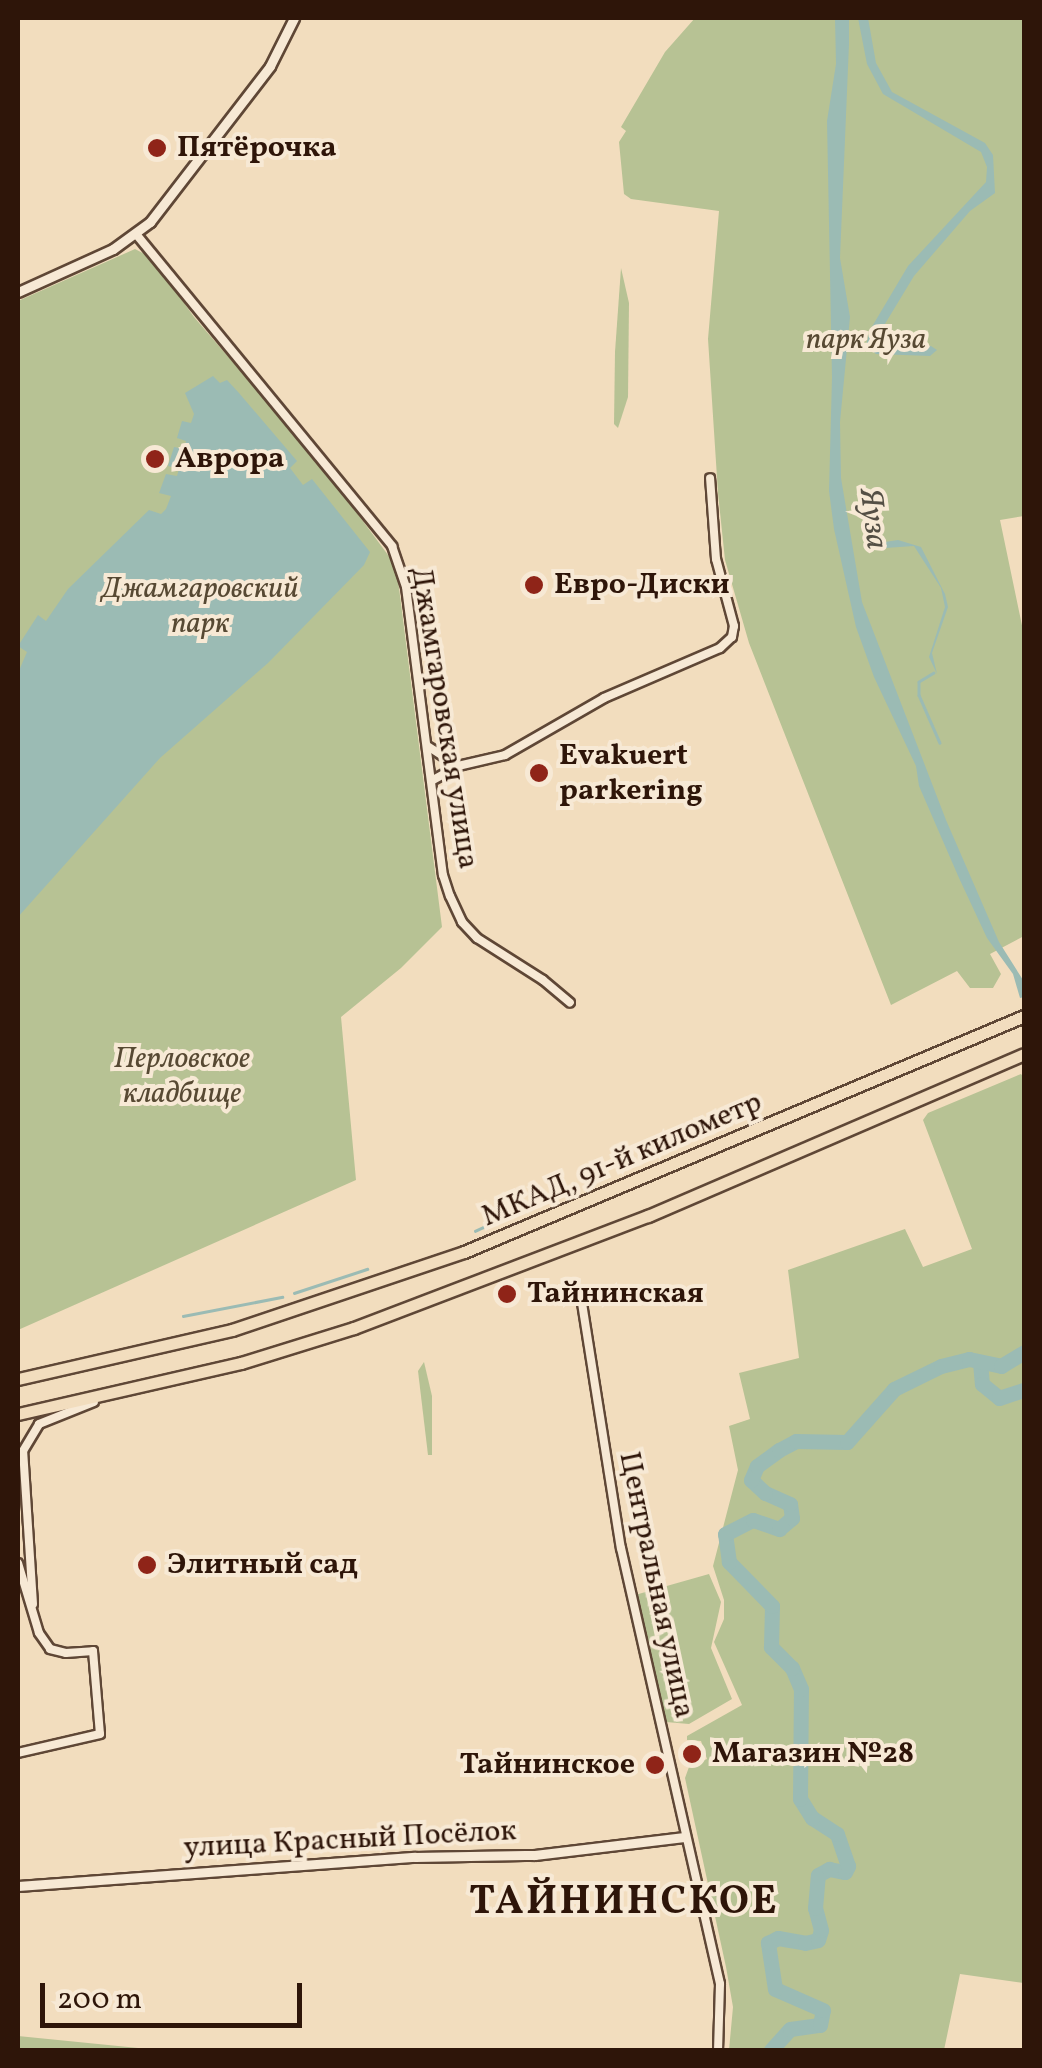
<!DOCTYPE html>
<meta charset="utf-8">
<style>
body{margin:0}
#map{position:relative;width:1042px;height:2068px;overflow:hidden;background:#f2ddbe;font-family:Vollkorn,serif}
div>[style]{position:absolute}
[style*='--x']{left:calc(var(--x)*1px);top:calc(var(--y)*1px);width:calc(var(--w)*1px);rotate:calc(var(--a)*1deg)}
.green>*{inset:0;background:#b7c294}
.water>*{inset:0;background:#9bbbb4}
.stream>*{height:2.5px;margin:-1.25px;padding:0 1.25px;transform-origin:1.25px;border-radius:1.25px;background:#9bbbb4}
.river>*{height:15px;margin:-7.5px;padding:0 7.5px;transform-origin:7.5px;border-radius:7.5px;background:#9bbbb4}
.roads{filter:drop-shadow(2px 0 #5f4736) drop-shadow(-2px 0 #5f4736) drop-shadow(0 2px #5f4736) drop-shadow(0 -2px #5f4736)}
.minor>*{height:8px;margin:-4px;padding:0 4px;transform-origin:4px;border-radius:4px;background:#f7e9d5}
.tertiary>*{height:9px;margin:-4.5px;padding:0 4.5px;transform-origin:4.5px;border-radius:4.5px;background:#f7e9d5}
.trunk>*{height:11px;margin:-5.5px;padding:0 5.5px;transform-origin:5.5px;border-radius:5.5px;background:#f2ddbe}
.dots>*{width:28px;height:28px;translate:-50% -50%;box-sizing:border-box;border:5px solid #f7e9d5;border-radius:50%}
span{translate:-50% -50%;white-space:nowrap;text-align:center;line-height:1.15;-webkit-text-stroke:8px #f7e9d5;paint-order:stroke}
.poi-label{font-size:30px;color:#2e1509;font-weight:700}
.left{translate:0 -50%;text-align:left}
.right{translate:-100% -50%;text-align:right}
.park-label{font-size:30px;color:#574933;font-style:italic}
.street-label{font-size:30px;color:#2e1509}
.water-label{font-size:32px;color:#544f45;font-style:italic}
.district-label{font-size:40px;color:#2e1509;font-weight:700;letter-spacing:2.5px}
.frame{position:absolute;inset:0;border:20px solid #2e1509;pointer-events:none}
.scale{position:absolute;left:40px;top:1983px;width:262px;height:45px;box-sizing:border-box;border:5px solid #2e1509;border-top:0;padding-left:12px;font-size:30px;line-height:35px;white-space:nowrap;color:#2e1509;-webkit-text-stroke:8px #f7e9d5;paint-order:stroke}
</style>
<div id="map">
<div class="green">
<i style="clip-path:polygon(695px 18px,1024px 18px,1024px 516px,1000px 520px,1024px 635px,1024px 936px,990px 954px,1001px 974px,993px 988px,970px 988px,957px 971px,891px 1005px,749px 643px,725px 560px,718px 493px,708px 339px,719px 211px,631px 199px,624px 194px,619px 142px,626px 131px,621px 127px,665px 52px)"></i>
<i style="clip-path:polygon(135px 249px,152px 258px,194px 317px,322px 466px,391px 559px,398px 580px,442px 927px,401px 968px,341px 1017px,356px 1180px,18px 1330px,18px 301px)"></i>
<i style="clip-path:polygon(621px 268px,629px 303px,628px 397px,618px 428px,614px 424px,615px 352px)"></i>
<i style="clip-path:polygon(1021px 1074px,1024px 1078px,1024px 1983px,960px 1974px,944px 2050px,729px 2050px,733px 2007px,726px 1967px,685px 1778px,689px 1767px,707px 1759px,701px 1741px,687px 1740px,687px 1736px,742px 1705px,714px 1642px,724px 1619px,724px 1600px,713px 1566px,738px 1470px,729px 1426px,750px 1419px,739px 1373px,799px 1358px,788px 1270px,905px 1229px,923px 1267px,972px 1249px,923px 1120px,928px 1113px)"></i>
<i style="clip-path:polygon(424px 1362px,432px 1396px,432px 1455px,428px 1455px,418px 1371px)"></i>
<i style="clip-path:polygon(709px 1574px,721px 1602px,711px 1648px,732px 1699px,689px 1724px,666px 1722px,635px 1595px)"></i>
<i style="clip-path:polygon(18px 2036px,158px 2050px,18px 2050px)"></i>
</div>
<div class="water">
<i style="clip-path:polygon(835px 18px,849px 18px,849px 44px,840px 258px,850px 317px,840px 422px,841px 478px,862px 602px,946px 820px,999px 942px,1023px 980px,1024px 997px,1020px 998px,1013px 974px,987px 938px,959px 878px,919px 786px,916px 766px,874px 677px,856px 627px,834px 529px,829px 491px,832px 377px,827px 121px,836px 64px)"></i>
<i style="clip-path:polygon(858px 18px,868px 18px,876px 63px,892px 92px,985px 143px,993px 155px,995px 193px,970px 211px,914px 276px,874px 342px,885px 349px,931px 346px,937px 350px,930px 356px,876px 354px,866px 345px,870px 330px,908px 266px,986px 182px,987px 167px,981px 152px,883px 94px,867px 64px)"></i>
<i style="clip-path:polygon(213px 376px,220px 383px,227px 380px,239px 393px,297px 461px,290px 468px,303px 485px,312px 479px,370px 552px,364px 565px,268px 663px,160px 758px,18px 917px,18px 673px,27px 652px,18px 646px,38px 615px,46px 621px,68px 589px,149px 510px,161px 514px,166px 509px,171px 496px,159px 493px,166px 474px,177px 476px,179px 469px,168px 466px,174px 447px,184px 449px,186px 441px,177px 438px,182px 421px,191px 423px,194px 414px,185px 393px)"></i>
<i style="clip-path:polygon(898px 540px,921px 547px,945px 594px,948px 607px,932px 653px,937px 674px,929px 657px,945px 607px,941px 588px,914px 546px,871px 549px,871px 544px)"></i>
</div>
<div class="stream">
<i style="--x:934;--y:673;--w:17;--a:149"></i>
<i style="--x:919;--y:682;--w:13;--a:90"></i>
<i style="--x:919;--y:695;--w:52;--a:66.4"></i>
<i style="--x:475;--y:1231;--w:64;--a:-25"></i>
<i style="--x:294;--y:1293;--w:77;--a:-18.2"></i>
<i style="--x:183;--y:1316;--w:101;--a:-10.9"></i>
</div>
<div class="river">
<i style="--x:980;--y:1362;--w:22;--a:85"></i>
<i style="--x:982;--y:1384;--w:22;--a:39"></i>
<i style="--x:999;--y:1398;--w:26;--a:-18"></i>
<i style="--x:771;--y:2050;--w:28;--a:-48"></i>
<i style="--x:790;--y:2029;--w:30;--a:-8"></i>
<i style="--x:820;--y:2025;--w:15;--a:-79"></i>
<i style="--x:823;--y:2010;--w:52;--a:-156.4"></i>
<i style="--x:775;--y:1989;--w:47;--a:-98.7"></i>
<i style="--x:768;--y:1943;--w:11;--a:-27"></i>
<i style="--x:778;--y:1938;--w:27;--a:10"></i>
<i style="--x:805;--y:1943;--w:13;--a:-13"></i>
<i style="--x:818;--y:1940;--w:10;--a:-73"></i>
<i style="--x:821;--y:1930;--w:23;--a:-105"></i>
<i style="--x:815;--y:1908;--w:33;--a:-85"></i>
<i style="--x:818;--y:1875;--w:13;--a:-29"></i>
<i style="--x:829;--y:1869;--w:16;--a:11"></i>
<i style="--x:845;--y:1872;--w:7;--a:-63"></i>
<i style="--x:848;--y:1866;--w:34;--a:-109"></i>
<i style="--x:837;--y:1834;--w:30;--a:-147"></i>
<i style="--x:812;--y:1818;--w:22;--a:-122"></i>
<i style="--x:800;--y:1799;--w:110;--a:-89.5"></i>
<i style="--x:801;--y:1689;--w:23;--a:-113"></i>
<i style="--x:792;--y:1668;--w:30;--a:-135"></i>
<i style="--x:771;--y:1647;--w:41;--a:-88.6"></i>
<i style="--x:772;--y:1606;--w:62;--a:-134.3"></i>
<i style="--x:729;--y:1562;--w:28;--a:-98"></i>
<i style="--x:725;--y:1534;--w:31;--a:-27"></i>
<i style="--x:753;--y:1520;--w:28;--a:19"></i>
<i style="--x:779;--y:1529;--w:17;--a:-40"></i>
<i style="--x:792;--y:1518;--w:14;--a:-98"></i>
<i style="--x:790;--y:1504;--w:27;--a:-156"></i>
<i style="--x:765;--y:1493;--w:19;--a:-137"></i>
<i style="--x:751;--y:1480;--w:15;--a:-67"></i>
<i style="--x:757;--y:1466;--w:27;--a:-36"></i>
<i style="--x:779;--y:1450;--w:19;--a:-28"></i>
<i style="--x:796;--y:1441;--w:51;--a:1.1"></i>
<i style="--x:847;--y:1442;--w:71;--a:-48.4"></i>
<i style="--x:894;--y:1389;--w:52;--a:-26.1"></i>
<i style="--x:941;--y:1366;--w:29;--a:-14"></i>
<i style="--x:969;--y:1359;--w:33;--a:12"></i>
<i style="--x:1001;--y:1366;--w:27;--a:-31"></i>
</div>
<div class="roads">
<div class="minor">
<i style="--x:136;--y:234;--w:404;--a:50.6"></i>
<i style="--x:392;--y:546;--w:43;--a:71.1"></i>
<i style="--x:406;--y:587;--w:290;--a:82.7"></i>
<i style="--x:443;--y:875;--w:22;--a:72"></i>
<i style="--x:450;--y:896;--w:29;--a:65"></i>
<i style="--x:462;--y:922;--w:22;--a:47"></i>
<i style="--x:477;--y:938;--w:78;--a:32.5"></i>
<i style="--x:543;--y:980;--w:35;--a:40"></i>
<i style="--x:429;--y:747;--w:35;--a:33"></i>
<i style="--x:458;--y:766;--w:48;--a:-13.2"></i>
<i style="--x:505;--y:755;--w:114;--a:-29.9"></i>
<i style="--x:604;--y:698;--w:126;--a:-23.3"></i>
<i style="--x:720;--y:648;--w:16;--a:-43"></i>
<i style="--x:732;--y:637;--w:11;--a:-80"></i>
<i style="--x:734;--y:626;--w:69;--a:-105"></i>
<i style="--x:716;--y:559;--w:81;--a:-94.2"></i>
<i style="--x:433;--y:780;--w:29;--a:-29"></i>
<i style="--x:582;--y:1303;--w:248;--a:81"></i>
<i style="--x:621;--y:1548;--w:447;--a:77.2"></i>
<i style="--x:720;--y:1984;--w:66;--a:91.7"></i>
<i style="--x:18;--y:1563;--w:73;--a:73.3"></i>
<i style="--x:39;--y:1633;--w:19;--a:55"></i>
<i style="--x:50;--y:1649;--w:16;--a:14"></i>
<i style="--x:66;--y:1653;--w:27;--a:-4"></i>
<i style="--x:93;--y:1651;--w:83;--a:85.2"></i>
<i style="--x:100;--y:1734;--w:84;--a:167"></i>
<i style="--x:33;--y:1604;--w:153;--a:-93.7"></i>
<i style="--x:23;--y:1451;--w:31;--a:-59"></i>
<i style="--x:39;--y:1424;--w:59;--a:-21.8"></i>
</div>
<div class="tertiary">
<i style="--x:18;--y:292;--w:104;--a:-24.4"></i>
<i style="--x:113;--y:249;--w:46;--a:-36.1"></i>
<i style="--x:150;--y:222;--w:197;--a:-52.4"></i>
<i style="--x:270;--y:66;--w:54;--a:-63.4"></i>
<i style="--x:18;--y:1886;--w:398;--a:-4.2"></i>
<i style="--x:415;--y:1857;--w:120;--a:-1"></i>
<i style="--x:535;--y:1855;--w:150;--a:-6.9"></i>
</div>
<div class="trunk">
<i style="--x:18;--y:1379;--w:220;--a:-12.9"></i>
<i style="--x:232;--y:1330;--w:245;--a:-18.6"></i>
<i style="--x:464;--y:1252;--w:608;--a:-22.85"></i>
<i style="--x:18;--y:1414;--w:229;--a:-12.9"></i>
<i style="--x:241;--y:1363;--w:118;--a:-17.2"></i>
<i style="--x:354;--y:1328;--w:315;--a:-20.9"></i>
<i style="--x:648;--y:1216;--w:409;--a:-23.3"></i>
</div>
</div>
<div class="dots">
<i style="left:157px;top:148px;background:#8f2418"></i>
<i style="left:155px;top:459px;background:#8f2418"></i>
<i style="left:534px;top:585px;background:#8f2418"></i>
<i style="left:539px;top:773px;background:#8f2418"></i>
<i style="left:507px;top:1294px;background:#8f2418"></i>
<i style="left:147px;top:1565px;background:#8f2418"></i>
<i style="left:692px;top:1754px;background:#8f2418"></i>
<i style="left:655px;top:1765px;background:#8f2418"></i>
</div>
<div class="poi-label">
<span class="left" style="left:177px;top:148px">Пятёрочка</span>
<span class="left" style="left:175px;top:459px">Аврора</span>
<span class="left" style="left:554px;top:585px">Евро-Диски</span>
<span class="left" style="left:559px;top:773px">Evakuert<br>parkering</span>
<span class="left" style="left:527px;top:1294px">Тайнинская</span>
<span class="left" style="left:167px;top:1565px">Элитный сад</span>
<span class="left" style="left:712px;top:1754px">Магазин №28</span>
<span class="right" style="left:635px;top:1765px">Тайнинское</span>
</div>
<div class="park-label">
<span style="left:866px;top:340px">парк Яуза</span>
<span style="left:200px;top:606px">Джамгаровский<br>парк</span>
<span style="left:182px;top:1076px">Перловское<br>кладбище</span>
</div>
<div class="street-label">
<span style="left:444px;top:718px;rotate:81deg">Джамгаровская улица</span>
<span style="left:622px;top:1160px;rotate:-23deg">МКАД, 91-й километр</span>
<span style="left:656px;top:1585px;rotate:78deg">Центральная улица</span>
<span style="left:350px;top:1840px;rotate:-3deg">улица Красный Посёлок</span>
</div>
<div class="water-label">
<span style="left:872px;top:519px;rotate:83deg">Яуза</span>
</div>
<div class="district-label">
<span style="left:624px;top:1903px">ТАЙНИНСКОЕ</span>
</div>
<div class="frame"></div>
<div class="scale">200 m</div>
</div>
